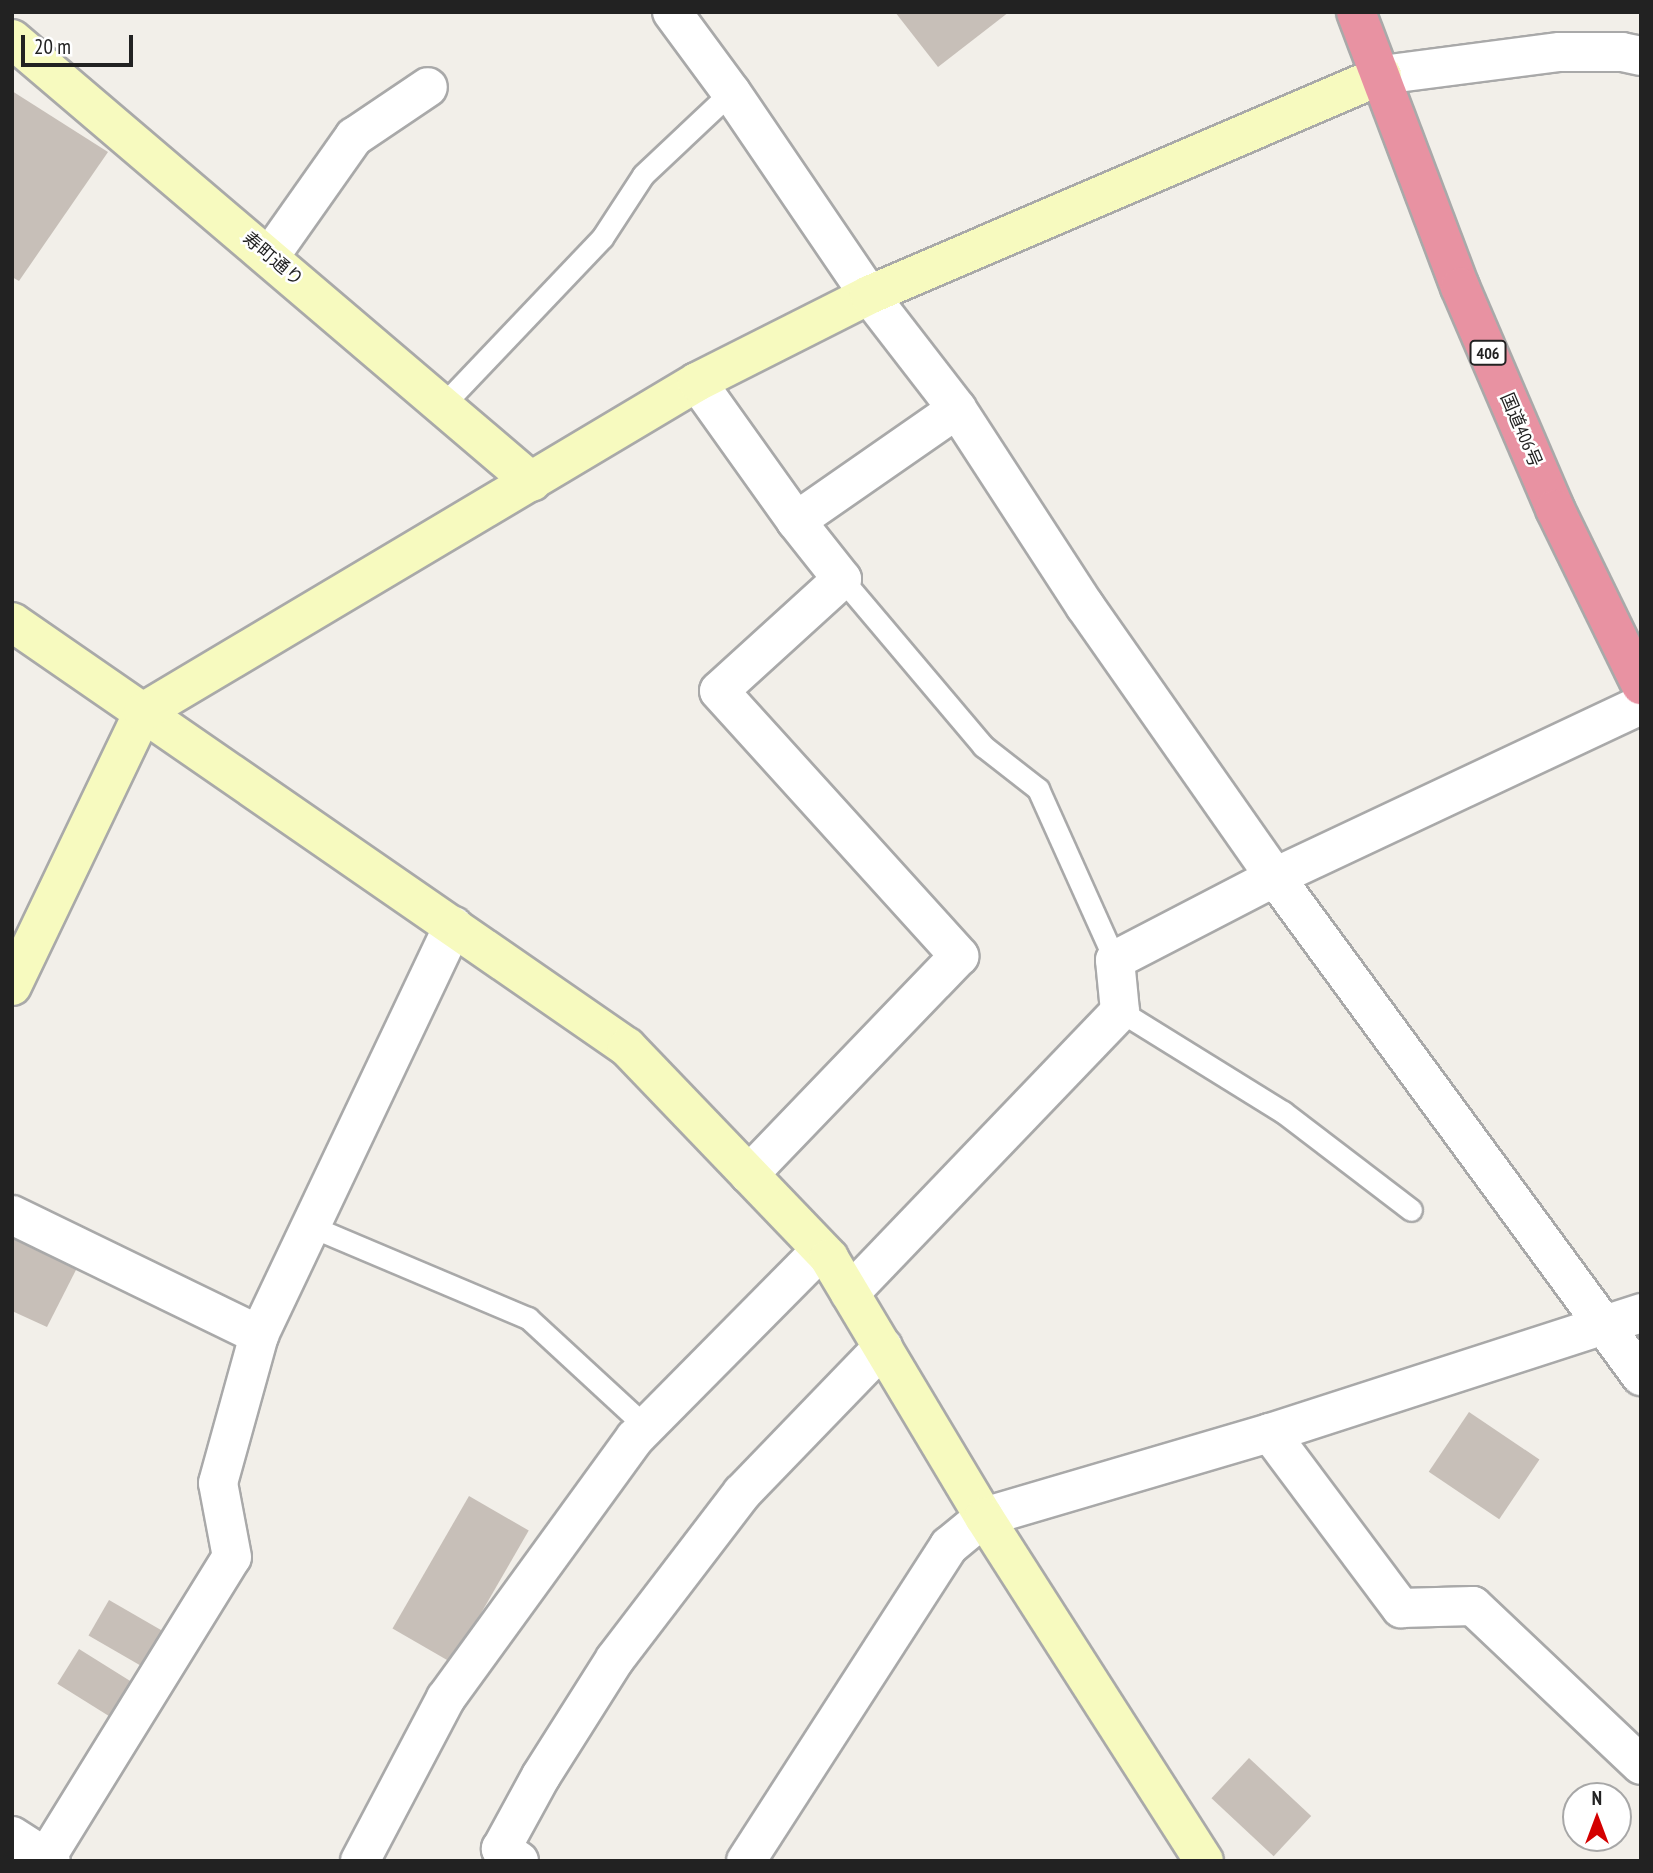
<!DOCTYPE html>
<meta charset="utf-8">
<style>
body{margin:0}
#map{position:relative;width:1653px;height:1873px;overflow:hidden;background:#f2efe9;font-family:"PT Sans Narrow","Noto Sans JP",sans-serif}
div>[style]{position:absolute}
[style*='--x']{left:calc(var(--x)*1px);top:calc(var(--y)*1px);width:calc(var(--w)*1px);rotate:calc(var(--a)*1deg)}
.building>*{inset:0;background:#c7bfb8;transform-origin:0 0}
.roads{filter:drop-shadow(2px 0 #a9a9a9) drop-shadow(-2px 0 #a9a9a9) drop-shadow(0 2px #a9a9a9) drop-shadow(0 -2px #a9a9a9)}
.lane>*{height:21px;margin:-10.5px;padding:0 10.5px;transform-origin:10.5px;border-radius:10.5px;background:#fff}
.street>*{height:38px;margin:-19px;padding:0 19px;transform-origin:19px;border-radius:19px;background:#fff}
.secondary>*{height:38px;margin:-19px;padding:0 19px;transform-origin:19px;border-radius:19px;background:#f7fabf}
.highway>*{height:38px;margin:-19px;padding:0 19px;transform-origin:19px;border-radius:19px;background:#e892a2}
span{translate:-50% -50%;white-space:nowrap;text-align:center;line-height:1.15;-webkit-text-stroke:5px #fff;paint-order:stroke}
.shield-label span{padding:2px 5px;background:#fff;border:2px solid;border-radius:5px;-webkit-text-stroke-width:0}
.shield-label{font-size:16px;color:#222;font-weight:700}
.street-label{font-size:18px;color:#222}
.frame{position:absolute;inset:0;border:14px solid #222;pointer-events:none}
.north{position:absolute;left:1562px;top:1782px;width:70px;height:70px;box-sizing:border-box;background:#fff;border:2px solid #a7a7a7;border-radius:50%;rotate:0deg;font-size:19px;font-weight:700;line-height:28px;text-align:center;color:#222}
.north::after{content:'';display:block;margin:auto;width:24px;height:32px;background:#d40000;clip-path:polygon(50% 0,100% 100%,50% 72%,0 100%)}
.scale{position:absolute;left:21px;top:35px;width:112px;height:32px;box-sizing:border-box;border:4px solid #222;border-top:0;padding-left:9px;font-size:21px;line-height:24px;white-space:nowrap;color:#222;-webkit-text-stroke:5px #fff;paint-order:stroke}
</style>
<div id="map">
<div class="building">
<i style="clip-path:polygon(895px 12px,1009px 12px,938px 67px)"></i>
<i style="clip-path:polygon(12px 91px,108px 152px,19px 281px,12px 277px)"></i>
<i style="clip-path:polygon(12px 1232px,79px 1264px,47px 1327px,12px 1311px)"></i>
<i style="left:1469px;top:1412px;width:85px;height:72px;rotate:34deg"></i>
<i style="left:469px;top:1496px;width:69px;height:153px;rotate:30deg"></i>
<i style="left:109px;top:1600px;width:67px;height:41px;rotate:30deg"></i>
<i style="left:79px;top:1649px;width:67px;height:41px;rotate:32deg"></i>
<i style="left:1249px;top:1758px;width:85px;height:55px;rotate:43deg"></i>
</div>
<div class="roads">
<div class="lane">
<i style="--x:443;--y:405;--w:231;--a:-46.4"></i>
<i style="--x:602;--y:238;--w:75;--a:-56.9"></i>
<i style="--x:643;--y:175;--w:121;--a:-43.3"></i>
<i style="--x:842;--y:579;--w:219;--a:49.8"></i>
<i style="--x:983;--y:746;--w:70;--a:38"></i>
<i style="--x:1038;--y:789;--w:188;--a:65.8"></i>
<i style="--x:1120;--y:1011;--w:192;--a:31.8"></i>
<i style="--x:1283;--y:1112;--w:161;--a:37.4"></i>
<i style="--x:310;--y:1226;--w:237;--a:22.9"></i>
<i style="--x:528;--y:1318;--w:161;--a:42.7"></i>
</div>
<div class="street">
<i style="--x:672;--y:12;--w:99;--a:53.6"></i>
<i style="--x:731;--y:92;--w:245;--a:55.8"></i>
<i style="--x:869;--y:295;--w:144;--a:52.3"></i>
<i style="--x:957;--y:409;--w:235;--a:57"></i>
<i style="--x:1085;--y:606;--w:331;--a:55"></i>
<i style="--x:1275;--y:877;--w:619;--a:53.74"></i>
<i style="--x:1382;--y:75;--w:179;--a:-7.4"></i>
<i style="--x:1560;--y:52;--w:62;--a:0"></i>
<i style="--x:1622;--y:52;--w:19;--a:12"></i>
<i style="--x:270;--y:256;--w:146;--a:-54.8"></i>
<i style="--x:354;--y:137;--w:89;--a:-34"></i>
<i style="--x:697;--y:382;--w:171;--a:54.5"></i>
<i style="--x:796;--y:521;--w:74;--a:51.6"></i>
<i style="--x:842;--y:579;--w:166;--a:137.7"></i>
<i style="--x:719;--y:691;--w:358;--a:47.8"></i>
<i style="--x:959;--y:956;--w:303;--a:133.9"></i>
<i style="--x:796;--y:521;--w:196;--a:-34.8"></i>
<i style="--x:12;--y:1215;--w:275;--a:25.9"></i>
<i style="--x:259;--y:1335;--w:453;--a:-64.6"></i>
<i style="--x:850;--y:1293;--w:390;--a:-46.2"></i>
<i style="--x:1120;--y:1011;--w:51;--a:-95.6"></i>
<i style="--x:1115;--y:960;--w:180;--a:-27.4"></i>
<i style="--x:1275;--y:877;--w:404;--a:-25.2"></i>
<i style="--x:1270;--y:1433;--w:219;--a:53.2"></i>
<i style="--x:1401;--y:1608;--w:72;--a:-1.6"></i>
<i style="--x:1473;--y:1606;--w:231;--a:43.4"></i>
<i style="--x:12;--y:1836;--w:46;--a:32.7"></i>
<i style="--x:44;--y:1861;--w:357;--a:-58.3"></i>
<i style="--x:232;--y:1557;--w:75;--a:-100.7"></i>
<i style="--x:218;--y:1483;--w:154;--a:-74.5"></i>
<i style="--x:360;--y:1861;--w:184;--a:-62.2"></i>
<i style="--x:446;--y:1698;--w:321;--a:-54"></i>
<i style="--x:635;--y:1438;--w:264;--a:-45.3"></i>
<i style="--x:519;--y:1861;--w:22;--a:-146"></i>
<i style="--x:501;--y:1849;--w:83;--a:-61.3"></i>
<i style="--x:541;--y:1776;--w:138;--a:-57.7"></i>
<i style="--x:615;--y:1659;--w:209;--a:-52.6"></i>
<i style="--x:742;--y:1493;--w:203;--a:-46"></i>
<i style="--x:746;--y:1861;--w:375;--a:-57.2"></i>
<i style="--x:949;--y:1546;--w:45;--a:-39.6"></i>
<i style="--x:984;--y:1517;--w:298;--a:-16.4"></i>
<i style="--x:1270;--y:1433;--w:390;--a:-17.9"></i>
</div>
<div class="secondary">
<i style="--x:12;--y:39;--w:683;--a:40.43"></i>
<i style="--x:12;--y:622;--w:748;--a:34.65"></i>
<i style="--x:627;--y:1047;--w:292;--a:46.2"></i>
<i style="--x:829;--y:1258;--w:302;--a:59.1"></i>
<i style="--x:984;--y:1517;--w:408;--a:57.4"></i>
<i style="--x:12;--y:986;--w:304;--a:-64.4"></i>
<i style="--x:143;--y:712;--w:645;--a:-30.78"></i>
<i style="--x:697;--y:382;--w:193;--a:-26.8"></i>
<i style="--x:869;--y:295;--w:558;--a:-23.21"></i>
</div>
<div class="highway">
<i style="--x:1356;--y:12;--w:294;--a:69.3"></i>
<i style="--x:1460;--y:287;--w:241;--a:66.8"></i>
<i style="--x:1555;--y:509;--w:196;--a:64"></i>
</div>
</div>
<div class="shield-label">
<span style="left:1488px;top:353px">406</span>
</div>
<div class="street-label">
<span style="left:273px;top:259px;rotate:40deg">寿町通り</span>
<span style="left:1521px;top:430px;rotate:67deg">国道406号</span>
</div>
<div class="frame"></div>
<div class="north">N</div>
<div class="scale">20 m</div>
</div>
